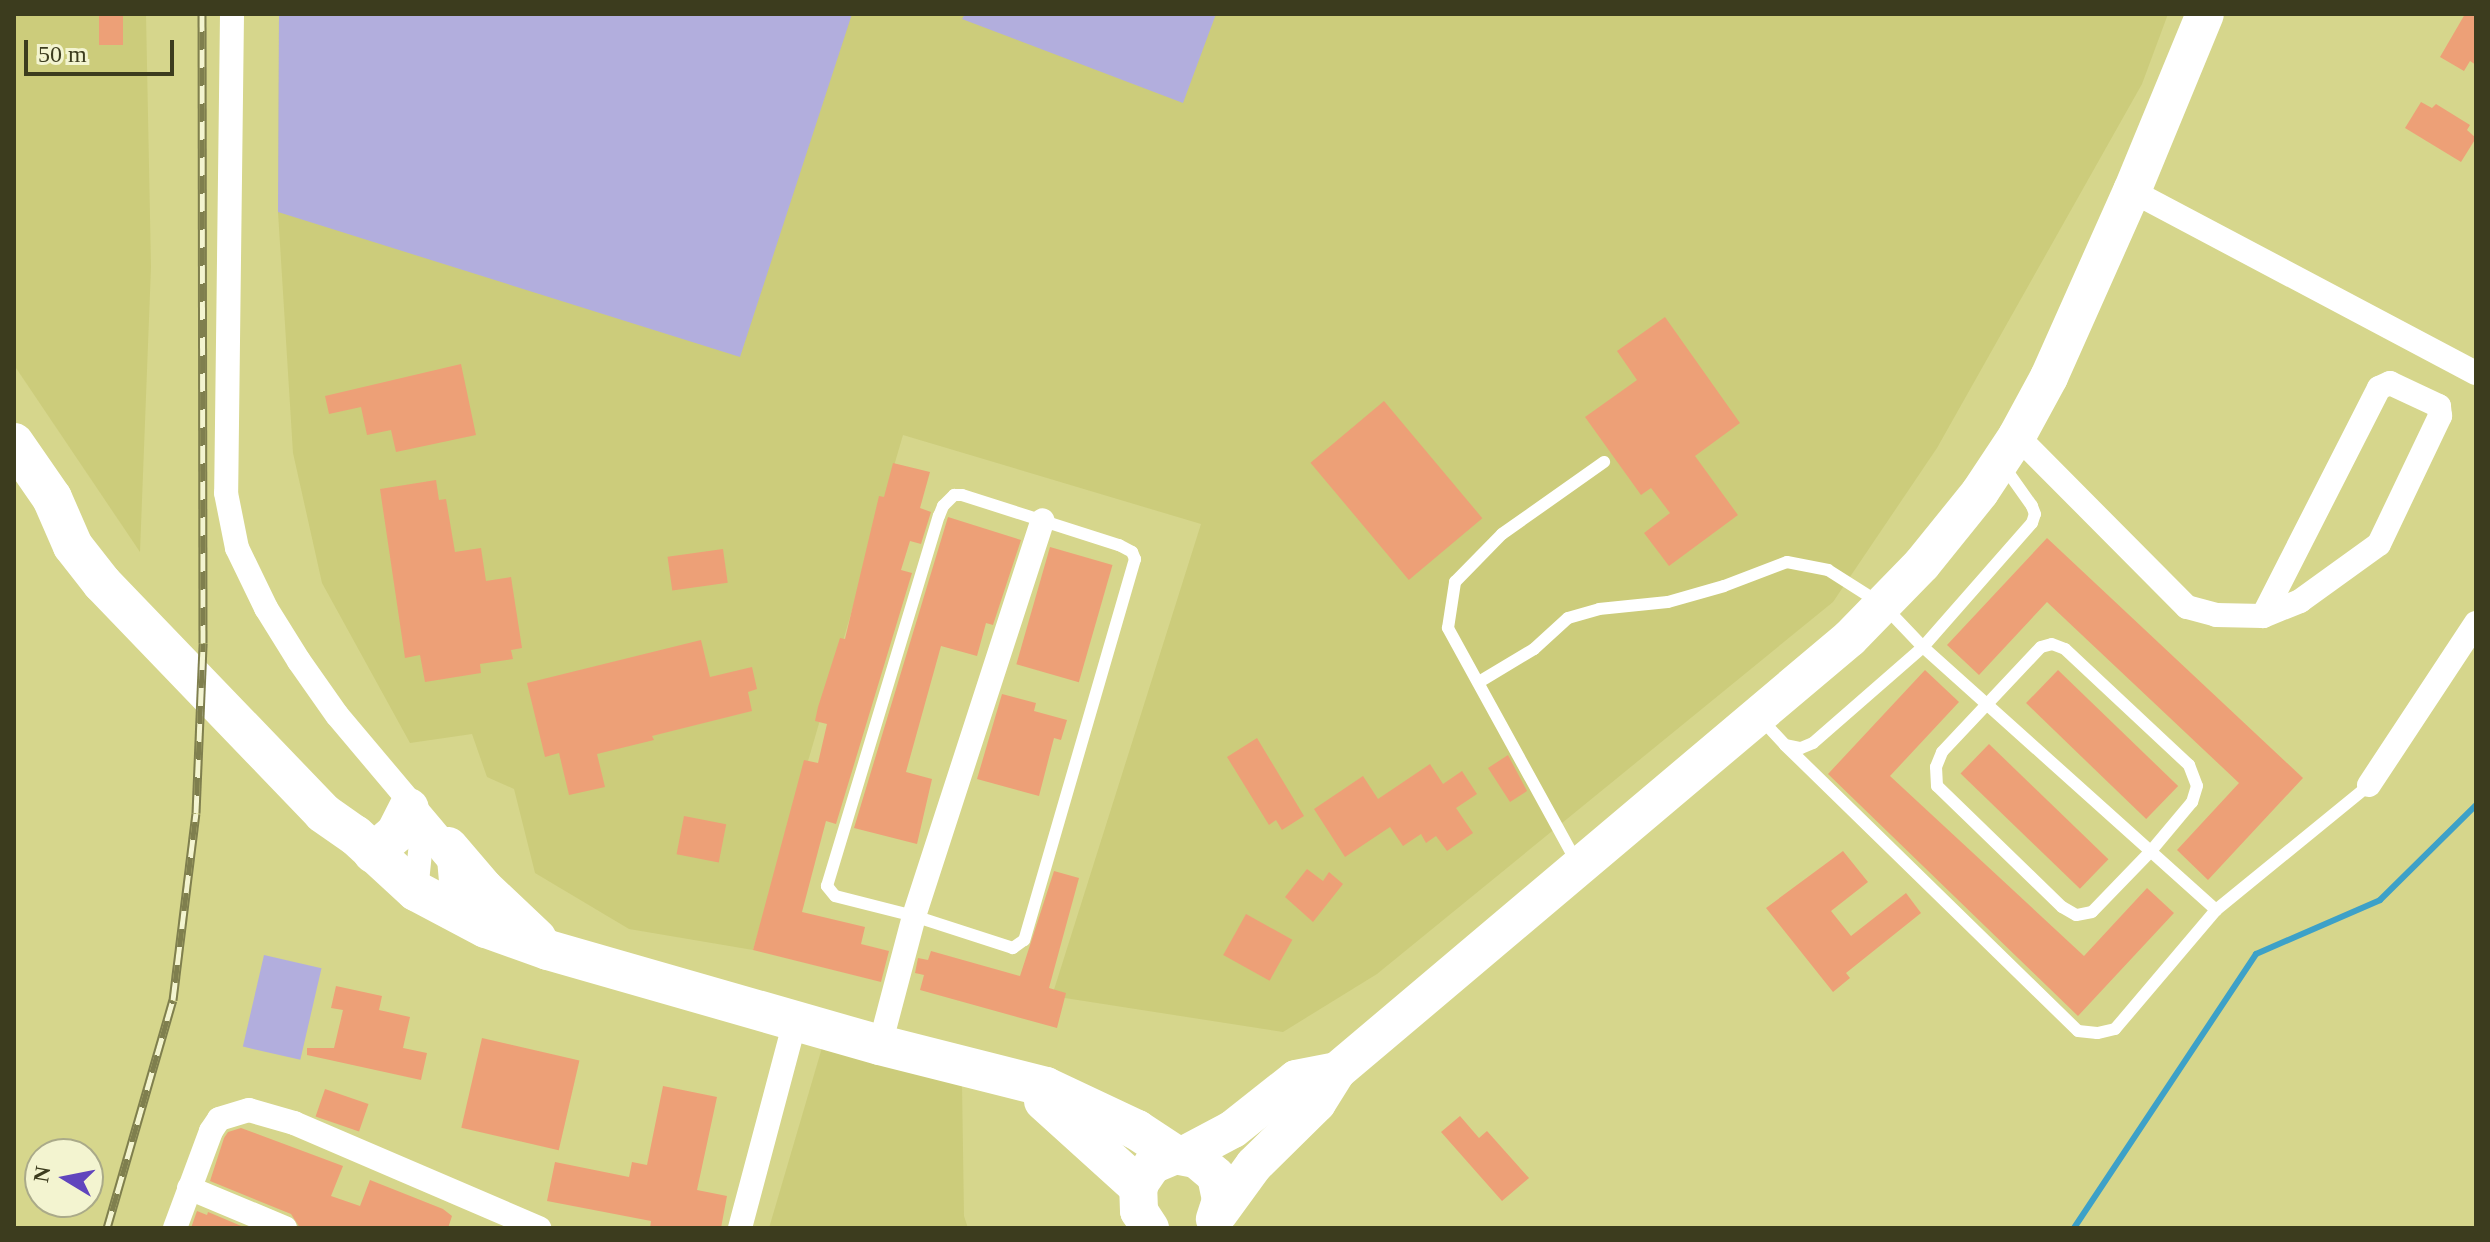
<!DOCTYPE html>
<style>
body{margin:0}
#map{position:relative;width:2490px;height:1242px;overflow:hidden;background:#d6d68c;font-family:Georgia,serif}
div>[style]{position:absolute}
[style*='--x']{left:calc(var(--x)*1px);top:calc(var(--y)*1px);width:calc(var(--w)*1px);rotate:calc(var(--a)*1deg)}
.built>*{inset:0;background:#cccc7b}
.green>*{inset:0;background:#b2aedd;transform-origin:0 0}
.stream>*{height:6px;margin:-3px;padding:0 3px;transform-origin:3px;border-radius:3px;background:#3da1c8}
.building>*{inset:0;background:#eda077;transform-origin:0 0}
.service>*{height:12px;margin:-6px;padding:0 6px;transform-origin:6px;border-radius:6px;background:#fff}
.minor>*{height:24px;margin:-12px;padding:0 12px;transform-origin:12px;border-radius:12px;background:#fff}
.primary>*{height:38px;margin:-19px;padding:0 19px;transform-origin:19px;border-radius:19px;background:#fff}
.trunk>*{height:40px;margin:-20px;padding:0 20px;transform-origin:20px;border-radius:20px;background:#fff}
.rail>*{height:9px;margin-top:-4.5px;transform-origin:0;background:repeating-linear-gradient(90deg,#f3f4d0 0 18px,#7f7f4e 0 36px);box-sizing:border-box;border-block:2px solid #7f7f4e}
span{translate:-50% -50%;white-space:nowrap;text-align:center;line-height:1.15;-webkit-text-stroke:6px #f3f4d0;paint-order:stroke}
.frame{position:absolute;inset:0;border:16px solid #3c3c1e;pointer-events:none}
.north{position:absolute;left:24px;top:1138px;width:80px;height:80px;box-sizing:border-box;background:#f3f4d0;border:2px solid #aaaa89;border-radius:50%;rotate:280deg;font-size:22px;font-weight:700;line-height:32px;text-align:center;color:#3c3c1e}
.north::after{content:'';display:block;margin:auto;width:28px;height:36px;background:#6045bd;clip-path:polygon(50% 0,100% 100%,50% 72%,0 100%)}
.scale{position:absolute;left:24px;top:40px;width:150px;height:36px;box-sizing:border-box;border:4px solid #3c3c1e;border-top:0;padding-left:10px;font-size:24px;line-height:28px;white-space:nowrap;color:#3c3c1e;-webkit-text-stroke:6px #f3f4d0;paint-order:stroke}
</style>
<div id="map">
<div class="built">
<i style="clip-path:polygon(14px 14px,146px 14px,151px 267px,140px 552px,14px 365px)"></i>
<i style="clip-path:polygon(279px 14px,2168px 14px,2142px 84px,1937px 448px,1833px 602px,1377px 974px,1283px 1032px,1052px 996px,1201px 524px,903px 435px,753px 950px,629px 929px,535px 873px,514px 789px,487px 777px,472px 734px,410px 743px,322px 583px,293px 453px,278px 212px)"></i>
<i style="clip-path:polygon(826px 1034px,962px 1083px,964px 1216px,968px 1228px,769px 1228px)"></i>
</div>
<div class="green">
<i style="clip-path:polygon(279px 14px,852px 14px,740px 357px,278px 212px)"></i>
<i style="clip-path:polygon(965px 14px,1216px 14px,1183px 103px,962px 19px)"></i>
<i style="left:264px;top:955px;width:59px;height:94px;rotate:13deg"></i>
</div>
<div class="stream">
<i style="--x:2074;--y:1228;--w:329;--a:-56.4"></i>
<i style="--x:2256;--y:954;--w:135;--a:-23.5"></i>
<i style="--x:2380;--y:900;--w:135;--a:-44.7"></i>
</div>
<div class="building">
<i style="left:99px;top:14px;width:24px;height:31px"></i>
<i style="clip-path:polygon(2465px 14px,2476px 14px,2476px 65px,2470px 61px,2464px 71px,2440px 57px)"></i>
<i style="clip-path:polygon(2421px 102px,2432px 108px,2436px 104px,2470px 125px,2467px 130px,2476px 138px,2461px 162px,2405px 128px)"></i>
<i style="clip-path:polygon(1665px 317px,1740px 423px,1695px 456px,1738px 515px,1669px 566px,1644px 533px,1670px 513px,1651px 488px,1641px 495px,1585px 417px,1637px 380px,1617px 351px)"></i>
<i style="clip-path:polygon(461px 364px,476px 435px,396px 452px,391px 430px,367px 435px,361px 407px,329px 414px,325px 396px)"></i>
<i style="left:1384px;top:401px;width:153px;height:96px;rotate:50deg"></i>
<i style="clip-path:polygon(893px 463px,930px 472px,920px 508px,931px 512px,921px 544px,910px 541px,901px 570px,912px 573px,836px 824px,826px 821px,802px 912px,865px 927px,861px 944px,889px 951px,881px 982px,753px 950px,804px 760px,818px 763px,827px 724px,815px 721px,818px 707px,840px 638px,845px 639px,879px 496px,884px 497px)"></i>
<i style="clip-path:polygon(436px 480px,439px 500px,446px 499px,455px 552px,481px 548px,486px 581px,511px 577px,522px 648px,511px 650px,513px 659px,480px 664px,481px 673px,425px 682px,420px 655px,405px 658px,380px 489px)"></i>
<i style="clip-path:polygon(948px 517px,1021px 540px,993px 625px,986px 623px,977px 656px,941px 646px,906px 772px,932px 779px,917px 844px,854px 828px)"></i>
<i style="clip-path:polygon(2047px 538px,2303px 778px,2208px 880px,2177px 850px,2239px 783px,2047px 602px,1979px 675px,1947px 645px)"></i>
<i style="left:1050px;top:547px;width:65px;height:122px;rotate:16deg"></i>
<i style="left:723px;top:549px;width:34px;height:56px;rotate:82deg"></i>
<i style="clip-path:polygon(701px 640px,710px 677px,752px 667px,757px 689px,748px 692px,752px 711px,652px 736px,654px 740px,597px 754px,605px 787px,569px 795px,559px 753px,545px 757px,527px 683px)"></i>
<i style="clip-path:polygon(1925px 670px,1959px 702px,1890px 776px,2084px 956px,2147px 888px,2174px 913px,2078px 1016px,1828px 774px)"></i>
<i style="left:2058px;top:670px;width:167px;height:46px;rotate:44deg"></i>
<i style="clip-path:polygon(1002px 694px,1036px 703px,1034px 711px,1067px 720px,1061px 740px,1054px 738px,1039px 796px,977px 779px)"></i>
<i style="clip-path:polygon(1257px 738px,1304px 816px,1282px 830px,1276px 820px,1269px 825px,1227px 757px)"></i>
<i style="left:1989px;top:744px;width:166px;height:41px;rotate:44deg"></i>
<i style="clip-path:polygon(1508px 755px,1527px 791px,1510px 802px,1488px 768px)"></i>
<i style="clip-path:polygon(1430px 764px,1443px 784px,1462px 771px,1477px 794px,1456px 808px,1473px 833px,1447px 851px,1436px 836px,1426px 843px,1421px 834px,1403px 846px,1390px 827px,1345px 857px,1314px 809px,1363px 776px,1378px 799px)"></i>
<i style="left:684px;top:816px;width:43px;height:39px;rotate:11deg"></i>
<i style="clip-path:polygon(1843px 851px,1868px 882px,1831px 911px,1851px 936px,1906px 893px,1921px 913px,1846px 973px,1850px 978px,1833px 992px,1766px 908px)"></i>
<i style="clip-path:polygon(1307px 869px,1323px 881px,1329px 872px,1343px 884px,1313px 922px,1285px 897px)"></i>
<i style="clip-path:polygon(1054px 871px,1079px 878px,1049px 988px,1066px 993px,1057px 1028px,920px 990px,924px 975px,915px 973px,918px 958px,928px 960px,931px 951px,1020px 976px)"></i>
<i style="left:1246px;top:914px;width:53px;height:47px;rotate:29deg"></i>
<i style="clip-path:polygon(336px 986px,382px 996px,379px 1010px,410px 1017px,403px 1048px,427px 1053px,421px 1080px,307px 1055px,307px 1048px,334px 1048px,343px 1010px,331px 1008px)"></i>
<i style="left:482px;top:1038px;width:100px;height:92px;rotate:13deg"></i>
<i style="clip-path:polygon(663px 1086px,717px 1097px,697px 1190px,727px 1196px,721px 1228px,650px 1228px,651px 1221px,547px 1201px,555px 1162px,629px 1177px,632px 1162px,647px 1165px)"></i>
<i style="left:325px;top:1089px;width:46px;height:29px;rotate:19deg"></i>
<i style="clip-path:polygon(1460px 1116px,1479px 1138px,1487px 1131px,1529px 1178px,1502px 1201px,1441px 1132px)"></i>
<i style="clip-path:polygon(241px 1128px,343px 1166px,331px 1196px,360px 1206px,370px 1180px,443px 1209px,452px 1216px,448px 1228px,300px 1228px,291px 1214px,210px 1181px,224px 1138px,228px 1132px)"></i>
<i style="clip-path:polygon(197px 1211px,207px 1215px,208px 1212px,246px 1228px,191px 1228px)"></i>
</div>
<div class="service">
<i style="--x:954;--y:495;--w:8;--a:0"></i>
<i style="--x:962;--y:495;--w:165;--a:17.7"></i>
<i style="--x:1119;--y:545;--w:15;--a:28"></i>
<i style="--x:1132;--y:552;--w:8;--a:67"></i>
<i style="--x:1135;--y:559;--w:397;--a:106.2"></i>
<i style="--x:1024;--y:940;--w:14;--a:144"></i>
<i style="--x:1013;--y:948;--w:104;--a:-162.1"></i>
<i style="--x:914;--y:916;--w:81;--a:-165.8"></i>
<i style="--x:835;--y:896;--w:13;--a:-129"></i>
<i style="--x:827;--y:886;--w:387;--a:-73.2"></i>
<i style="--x:939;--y:516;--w:11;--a:-68"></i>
<i style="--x:943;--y:506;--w:16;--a:-45"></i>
<i style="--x:2052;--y:644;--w:14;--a:21"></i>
<i style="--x:2065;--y:649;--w:170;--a:43.1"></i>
<i style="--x:2189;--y:765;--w:22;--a:69"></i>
<i style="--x:2197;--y:786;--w:17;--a:107"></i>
<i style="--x:2192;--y:802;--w:65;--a:130"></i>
<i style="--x:2150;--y:852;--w:83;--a:134"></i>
<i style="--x:2092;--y:912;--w:16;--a:169"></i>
<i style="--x:2076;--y:915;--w:16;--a:-150"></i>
<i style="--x:2062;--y:907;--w:174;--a:-135.9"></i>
<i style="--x:1937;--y:786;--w:19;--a:-93"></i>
<i style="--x:1936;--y:767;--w:16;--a:-68"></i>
<i style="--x:1942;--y:752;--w:144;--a:-46.7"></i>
<i style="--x:2041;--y:647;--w:11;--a:-15"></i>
<i style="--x:1479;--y:682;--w:64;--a:-31"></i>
<i style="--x:1534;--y:649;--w:46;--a:-42.4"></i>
<i style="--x:1568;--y:618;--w:32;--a:-16"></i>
<i style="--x:1599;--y:609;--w:69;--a:-5.8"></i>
<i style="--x:1668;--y:602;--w:58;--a:-15.9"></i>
<i style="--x:1724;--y:586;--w:67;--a:-20.9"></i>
<i style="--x:1787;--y:562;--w:42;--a:11"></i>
<i style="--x:1828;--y:570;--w:65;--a:32.5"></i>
<i style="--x:1883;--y:605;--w:58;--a:46.4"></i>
<i style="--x:1923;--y:647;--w:394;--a:41.9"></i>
<i style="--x:2216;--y:910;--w:156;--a:130.3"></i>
<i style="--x:2115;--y:1029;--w:18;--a:167"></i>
<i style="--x:2097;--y:1033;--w:19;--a:-174"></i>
<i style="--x:2078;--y:1031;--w:409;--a:-135.7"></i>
<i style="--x:1760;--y:718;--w:37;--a:47"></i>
<i style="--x:1785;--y:745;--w:16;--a:11"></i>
<i style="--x:1801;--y:748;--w:13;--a:-23"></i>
<i style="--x:1813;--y:743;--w:146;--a:-41.1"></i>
<i style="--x:1923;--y:647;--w:165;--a:-48.7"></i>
<i style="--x:2032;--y:523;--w:9;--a:-72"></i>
<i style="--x:2035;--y:514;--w:9;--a:-111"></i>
<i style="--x:2032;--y:506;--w:50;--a:-125.3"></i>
<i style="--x:1576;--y:861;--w:266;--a:-118.8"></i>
<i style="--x:1448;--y:628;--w:47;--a:-81.3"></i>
<i style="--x:1455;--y:582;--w:67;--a:-45.6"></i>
<i style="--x:1502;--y:534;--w:125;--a:-35.2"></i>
<i style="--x:2216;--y:910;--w:198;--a:-39.2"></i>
</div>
<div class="minor">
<i style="--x:232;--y:14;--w:479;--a:90.7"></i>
<i style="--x:226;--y:493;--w:56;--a:78.7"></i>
<i style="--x:237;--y:548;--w:67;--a:64.2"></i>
<i style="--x:266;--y:608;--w:62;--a:58.1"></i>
<i style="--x:299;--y:661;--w:66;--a:54.9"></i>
<i style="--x:337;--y:715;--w:172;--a:49.9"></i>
<i style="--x:448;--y:847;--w:38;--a:85"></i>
<i style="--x:451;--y:885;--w:25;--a:101"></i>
<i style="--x:2132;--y:191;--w:389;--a:27.9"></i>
<i style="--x:2017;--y:436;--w:241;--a:45.2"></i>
<i style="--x:2187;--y:607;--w:30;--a:15"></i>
<i style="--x:2216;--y:615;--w:47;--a:1.2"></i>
<i style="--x:2263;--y:616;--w:40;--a:-22"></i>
<i style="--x:2300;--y:601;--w:97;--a:-35.8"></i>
<i style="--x:2379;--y:544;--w:142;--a:-64.5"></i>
<i style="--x:2440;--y:416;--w:10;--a:-96"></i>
<i style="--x:2439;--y:406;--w:54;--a:-154.9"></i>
<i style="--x:2390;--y:383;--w:12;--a:156"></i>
<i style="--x:2379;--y:388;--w:256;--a:117"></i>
<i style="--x:2369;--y:785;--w:194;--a:-56.6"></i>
<i style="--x:408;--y:807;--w:38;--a:70"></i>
<i style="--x:421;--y:843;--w:48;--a:95.9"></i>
<i style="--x:880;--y:1045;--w:133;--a:-75.2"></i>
<i style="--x:914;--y:916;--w:416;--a:-72"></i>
<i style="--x:189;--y:1188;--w:104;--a:22.6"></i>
<i style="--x:175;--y:1228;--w:103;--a:-69.6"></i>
<i style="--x:211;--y:1131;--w:14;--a:-56"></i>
<i style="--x:219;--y:1119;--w:31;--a:-17"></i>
<i style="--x:249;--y:1110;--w:47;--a:16.1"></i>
<i style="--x:294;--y:1123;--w:267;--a:23.2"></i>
<i style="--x:740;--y:1228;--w:214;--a:-75.1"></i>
</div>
<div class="primary">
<i style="--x:1184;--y:1155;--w:55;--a:-28"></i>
<i style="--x:1233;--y:1129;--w:80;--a:-38.4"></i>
<i style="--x:1296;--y:1079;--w:42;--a:-11"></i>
<i style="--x:1219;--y:1213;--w:59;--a:-53.9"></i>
<i style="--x:1254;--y:1165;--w:88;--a:-44.5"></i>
<i style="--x:1317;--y:1103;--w:38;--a:-58"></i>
<i style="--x:1337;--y:1071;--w:671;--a:-40.17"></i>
<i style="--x:1850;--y:638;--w:103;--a:-45.8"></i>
<i style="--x:1922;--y:564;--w:92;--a:-51.1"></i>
<i style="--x:1980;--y:492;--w:67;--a:-56.5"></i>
<i style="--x:2017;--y:436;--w:67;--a:-61.5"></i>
<i style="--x:2049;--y:377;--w:204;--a:-66"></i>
<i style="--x:2132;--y:191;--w:191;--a:-67.6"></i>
<i style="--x:1150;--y:1228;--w:20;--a:-123"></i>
<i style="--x:1139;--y:1211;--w:25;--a:-92"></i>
<i style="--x:1138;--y:1186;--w:25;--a:-56"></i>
<i style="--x:1152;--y:1165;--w:25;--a:-23"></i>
<i style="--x:1175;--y:1155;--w:21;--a:11"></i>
<i style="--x:1196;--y:1159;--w:26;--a:40"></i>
<i style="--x:1216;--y:1176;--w:25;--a:78"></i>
<i style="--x:1221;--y:1200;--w:20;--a:108"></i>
</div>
<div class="trunk">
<i style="--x:14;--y:443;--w:67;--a:55.4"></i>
<i style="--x:52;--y:498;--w:52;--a:66.4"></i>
<i style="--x:73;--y:546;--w:47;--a:51.9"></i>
<i style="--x:102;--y:583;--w:319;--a:46.1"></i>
<i style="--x:323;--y:813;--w:39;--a:35"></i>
<i style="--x:355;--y:835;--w:83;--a:42.6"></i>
<i style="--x:416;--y:891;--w:79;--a:27.9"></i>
<i style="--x:486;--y:928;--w:66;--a:19.5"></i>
<i style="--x:548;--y:950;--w:345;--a:16"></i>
<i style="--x:880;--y:1045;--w:171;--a:14.2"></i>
<i style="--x:1046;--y:1087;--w:101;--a:25.3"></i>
<i style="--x:1137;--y:1130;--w:45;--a:33.3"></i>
<i style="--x:448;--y:847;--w:54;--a:49.5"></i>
<i style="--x:483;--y:888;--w:74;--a:43.4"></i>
<i style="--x:373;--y:853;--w:30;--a:-41"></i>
<i style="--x:396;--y:833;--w:28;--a:-63"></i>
<i style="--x:1044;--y:1101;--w:127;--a:42.1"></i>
</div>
<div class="rail">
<i style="--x:107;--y:1228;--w:237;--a:-73.9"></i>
<i style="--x:173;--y:1000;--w:188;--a:-83"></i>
<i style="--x:196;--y:813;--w:170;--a:-87.6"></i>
<i style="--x:203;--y:643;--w:629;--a:-90.09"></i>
</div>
<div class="frame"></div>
<div class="north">N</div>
<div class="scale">50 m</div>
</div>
